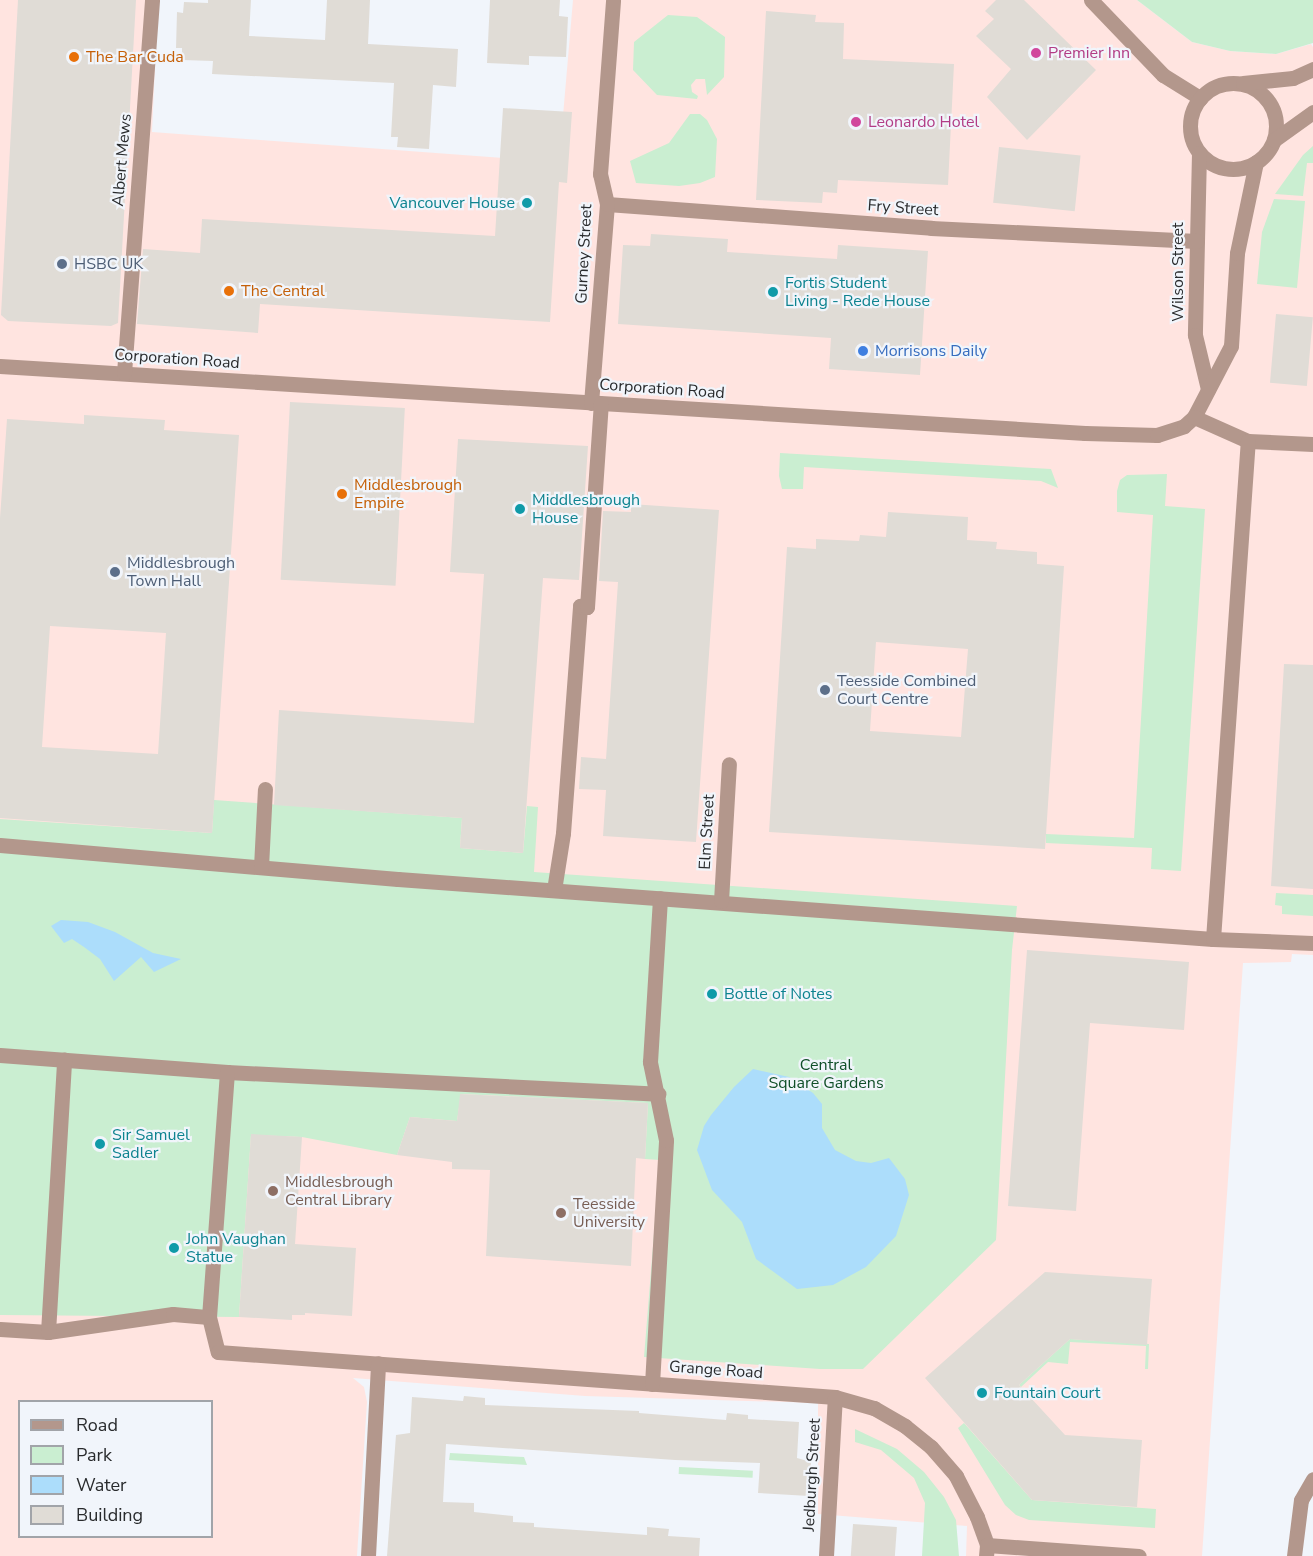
<!DOCTYPE html>
<style>
body{margin:0}
#map{position:relative;width:1313px;height:1556px;overflow:hidden;background:#f1f5fb;font-family:"Nunito Sans",sans-serif}
div>[style]{position:absolute}
[style*='--x']{left:calc(var(--x)*1px);top:calc(var(--y)*1px);width:calc(var(--w)*1px);rotate:calc(var(--a)*1deg)}
.commercial>*{inset:0;background:#ffe4e0}
.green>*{inset:0;background:#caeed1;transform-origin:0 0}
.water>*{inset:0;background:#acddfb}
.building>*{inset:0;background:#e0dcd6;transform-origin:0 0}
.minor>*{height:15px;margin:-7.5px;padding:0 7.5px;transform-origin:7.5px;border-radius:7.5px;background:#b3978c}
.minor>.ring{margin:-7.5px;padding:0;box-sizing:content-box;background:none;border:15px solid #b3978c;border-radius:50%}
.dots>*{width:16px;height:16px;translate:-50% -50%;box-sizing:border-box;border:3px solid #f1f5fb;border-radius:50%}
span{translate:-50% -50%;white-space:nowrap;text-align:center;line-height:1.15;-webkit-text-stroke:4.5px #f1f5fb;paint-order:stroke}
.hotel-label{font-size:16px;color:#b23c85}
.left{translate:0 -50%;text-align:left}
.food-label{font-size:16px;color:#c56008}
.street-label{font-size:16px;color:#292b2d}
.culture-label{font-size:16px;color:#0d838f}
.right{translate:-100% -50%;text-align:right}
.service-label{font-size:16px;color:#4e5e75}
.shop-label{font-size:16px;color:#366cbe}
.park-label{font-size:16px;color:#104f28}
.education-label{font-size:16px;color:#785e54}
.legend{position:absolute;left:18px;top:1400px;width:195px;height:138px;box-sizing:border-box;background:#f1f5fb;border:2px solid #a1a4a9;margin:0;padding:8px 10px;list-style:none;font-size:18px;color:#292b2d}
.legend li{display:flex;align-items:center;gap:12px;height:30px}
.legend b{width:30px;border:2px solid #a1a4a9}
</style>
<div id="map">
<div class="commercial">
<i style="clip-path:polygon(evenodd,0 0,158px 0,152px 132px,559px 162px,573px 0,1137px 0,1192px 42px,1230px 51px,1276px 54px,1311px 44px,1313px 47px,1313px 955px,1292px 954px,1291px 962px,1243px 963px,1202px 1556px,966px 1556px,967px 1526px,818px 1514px,818px 1403px,585px 1396px,353px 1378px,364px 1387px,367px 1402px,357px 1556px,0 1556px,0 0,20px 1402px,212px 1402px,212px 1536px,20px 1536px,20px 1402px)"></i>
</div>
<div class="green">
<i style="clip-path:polygon(1137px 0,1313px 0,1313px 43px,1276px 54px,1230px 51px,1192px 42px)"></i>
<i style="clip-path:polygon(668px 15px,697px 17px,725px 37px,724px 77px,707px 95px,705px 79px,696px 79px,691px 85px,692px 92px,698px 96px,697px 99px,657px 95px,633px 70px,634px 42px)"></i>
<i style="clip-path:polygon(690px 114px,700px 114px,707px 120px,717px 139px,715px 177px,700px 183px,679px 186px,636px 183px,630px 161px,669px 143px)"></i>
<i style="clip-path:polygon(1313px 146px,1313px 163px,1307px 163px,1303px 196px,1275px 194px,1303px 155px)"></i>
<i style="clip-path:polygon(1274px 199px,1305px 201px,1297px 288px,1257px 284px,1262px 232px)"></i>
<i style="clip-path:polygon(780px 453px,1051px 469px,1058px 488px,1041px 481px,804px 467px,803px 489px,782px 489px,779px 476px)"></i>
<i style="clip-path:polygon(1167px 474px,1165px 506px,1205px 509px,1181px 871px,1151px 869px,1152px 848px,1046px 843px,1046px 834px,1134px 838px,1153px 515px,1117px 512px,1117px 491px,1120px 480px,1127px 475px)"></i>
<i style="clip-path:polygon(214px 800px,462px 818px,460px 848px,523px 853px,527px 806px,538px 807px,534px 872px,1017px 906px,1012px 950px,996px 1240px,863px 1369px,820px 1369px,644px 1357px,660px 1160px,645px 1159px,648px 1103px,461px 1094px,457px 1121px,410px 1117px,397px 1155px,302px 1137px,251px 1135px,239px 1317px,0 1315px,0 819px,212px 833px)"></i>
<i style="clip-path:polygon(1276px 893px,1313px 895px,1313px 916px,1282px 914px,1282px 906px,1275px 905px)"></i>
<i style="clip-path:polygon(1070px 1339px,1149px 1344px,1148px 1369px,1145px 1369px,1146px 1346px,1070px 1342px,1068px 1364px,1048px 1362px,1021px 1387px,1019px 1385px)"></i>
<i style="clip-path:polygon(964px 1423px,1032px 1500px,1156px 1509px,1155px 1528px,1029px 1520px,1016px 1515px,1005px 1505px,958px 1428px)"></i>
<i style="clip-path:polygon(855px 1429px,897px 1449px,924px 1472px,944px 1497px,956px 1520px,959px 1556px,922px 1556px,925px 1503px,914px 1478px,881px 1450px,855px 1442px)"></i>
<i style="clip-path:polygon(450px 1453px,524px 1457px,527px 1465px,449px 1460px)"></i>
<i style="left:679px;top:1467px;width:74px;height:7px;rotate:3deg"></i>
</div>
<div class="water">
<i style="clip-path:polygon(61px 920px,88px 922px,115px 932px,153px 953px,181px 959px,154px 972px,141px 957px,114px 981px,100px 959px,84px 947px,72px 939px,64px 943px,51px 926px)"></i>
<i style="clip-path:polygon(753px 1069px,789px 1077px,813px 1093px,822px 1104px,822px 1128px,835px 1150px,856px 1161px,871px 1163px,889px 1158px,905px 1179px,909px 1195px,896px 1236px,866px 1267px,833px 1285px,797px 1289px,756px 1259px,742px 1222px,712px 1190px,697px 1150px,704px 1126px,711px 1115px,734px 1087px)"></i>
</div>
<div class="building">
<i style="clip-path:polygon(18px 0,136px 0,118px 323px,111px 326px,8px 321px,1px 315px)"></i>
<i style="clip-path:polygon(208px 0,251px 0,249px 36px,325px 40px,327px 0,370px 0,368px 44px,458px 49px,456px 87px,433px 85px,429px 149px,397px 147px,398px 137px,391px 137px,394px 83px,212px 74px,213px 61px,182px 60px,182px 48px,176px 48px,177px 12px,183px 13px,184px 2px,208px 3px)"></i>
<i style="clip-path:polygon(490px 0,560px 0,559px 16px,568px 17px,566px 57px,529px 56px,529px 65px,487px 63px)"></i>
<i style="clip-path:polygon(996px 0,1024px 0,1096px 70px,1027px 140px,987px 97px,1011px 69px,976px 36px,994px 19px,985px 11px)"></i>
<i style="clip-path:polygon(766px 11px,816px 15px,815px 22px,844px 23px,843px 59px,954px 64px,948px 185px,838px 180px,837px 193px,823px 192px,822px 203px,756px 200px)"></i>
<i style="clip-path:polygon(503px 108px,572px 112px,567px 183px,559px 182px,550px 322px,260px 304px,258px 333px,137px 324px,143px 249px,200px 253px,202px 219px,495px 236px)"></i>
<i style="left:999px;top:147px;width:82px;height:56px;rotate:6deg"></i>
<i style="clip-path:polygon(651px 234px,728px 239px,727px 252px,837px 259px,838px 245px,928px 251px,920px 375px,829px 369px,831px 338px,618px 324px,623px 245px,650px 246px)"></i>
<i style="left:1276px;top:314px;width:37px;height:69px;rotate:5deg"></i>
<i style="left:290px;top:402px;width:115px;height:178px;rotate:3deg"></i>
<i style="clip-path:polygon(evenodd,84px 415px,165px 420px,164px 430px,239px 435px,212px 833px,0 818px,0 518px,7px 419px,84px 424px,84px 415px,50px 626px,166px 633px,158px 754px,42px 747px,50px 626px)"></i>
<i style="clip-path:polygon(458px 439px,588px 446px,579px 580px,543px 578px,523px 853px,460px 848px,462px 818px,274px 805px,279px 710px,474px 723px,484px 574px,450px 572px)"></i>
<i style="clip-path:polygon(631px 504px,719px 510px,696px 842px,603px 836px,606px 790px,579px 789px,581px 757px,606px 759px,618px 582px,599px 581px,603px 511px,631px 512px)"></i>
<i style="clip-path:polygon(evenodd,888px 512px,968px 517px,967px 540px,997px 542px,996px 549px,1037px 552px,1037px 564px,1064px 566px,1045px 849px,769px 832px,787px 547px,816px 549px,816px 539px,859px 541px,860px 535px,886px 537px,888px 512px,876px 642px,968px 649px,961px 737px,870px 731px,876px 642px)"></i>
<i style="clip-path:polygon(1284px 664px,1313px 665px,1313px 889px,1271px 886px)"></i>
<i style="clip-path:polygon(1027px 950px,1189px 962px,1184px 1030px,1090px 1023px,1076px 1211px,1008px 1206px)"></i>
<i style="clip-path:polygon(460px 1094px,648px 1103px,645px 1159px,636px 1158px,631px 1266px,486px 1256px,490px 1170px,452px 1169px,452px 1162px,397px 1155px,410px 1117px,457px 1121px)"></i>
<i style="clip-path:polygon(251px 1134px,302px 1137px,295px 1244px,356px 1248px,352px 1316px,305px 1313px,305px 1315px,292px 1315px,292px 1320px,239px 1317px)"></i>
<i style="clip-path:polygon(1045px 1272px,1152px 1279px,1147px 1345px,1070px 1339px,1019px 1385px,1065px 1435px,1142px 1440px,1137px 1507px,1032px 1500px,925px 1378px)"></i>
<i style="clip-path:polygon(464px 1396px,485px 1398px,485px 1405px,639px 1411px,639px 1413px,726px 1420px,727px 1413px,748px 1415px,748px 1419px,799px 1422px,797px 1458px,811px 1462px,809px 1496px,758px 1493px,760px 1463px,675px 1460px,446px 1444px,443px 1502px,474px 1503px,474px 1512px,513px 1516px,513px 1522px,534px 1523px,534px 1527px,647px 1535px,647px 1527px,669px 1529px,668px 1536px,700px 1538px,699px 1556px,387px 1556px,396px 1435px,410px 1433px,412px 1397px,463px 1401px)"></i>
<i style="left:853px;top:1524px;width:44px;height:32px;rotate:4deg"></i>
</div>
<div class="minor">
<i style="--x:1091;--y:0;--w:104;--a:46.2"></i>
<i style="--x:1163;--y:75;--w:44;--a:31.9"></i>
<i class="ring" style="left:1190px;top:83px;width:71px;height:71px"></i>
<i style="--x:1243;--y:83;--w:50;--a:-5.7"></i>
<i style="--x:1293;--y:78;--w:22;--a:-24"></i>
<i style="--x:1274;--y:140;--w:48;--a:-35.7"></i>
<i style="--x:1199;--y:153;--w:182;--a:91.3"></i>
<i style="--x:1195;--y:335;--w:56;--a:76.5"></i>
<i style="--x:607;--y:204;--w:325;--a:4.2"></i>
<i style="--x:931;--y:228;--w:266;--a:2.8"></i>
<i style="--x:0;--y:366;--w:1087;--a:3.53"></i>
<i style="--x:1085;--y:433;--w:72;--a:1.6"></i>
<i style="--x:1157;--y:435;--w:28;--a:-18"></i>
<i style="--x:1184;--y:426;--w:13;--a:-42"></i>
<i style="--x:1194;--y:417;--w:80;--a:-62.5"></i>
<i style="--x:1231;--y:346;--w:93;--a:-86.3"></i>
<i style="--x:1237;--y:253;--w:93;--a:-78.2"></i>
<i style="--x:124;--y:373;--w:374;--a:-85.7"></i>
<i style="--x:591;--y:403;--w:200;--a:-85.4"></i>
<i style="--x:607;--y:204;--w:31;--a:-103"></i>
<i style="--x:600;--y:174;--w:174;--a:-85.7"></i>
<i style="--x:1194;--y:417;--w:59;--a:24"></i>
<i style="--x:1248;--y:441;--w:65;--a:2.6"></i>
<i style="--x:0;--y:845;--w:399;--a:4.9"></i>
<i style="--x:398;--y:879;--w:817;--a:4.21"></i>
<i style="--x:1213;--y:939;--w:100;--a:2.3"></i>
<i style="--x:261;--y:867;--w:78;--a:-87.1"></i>
<i style="--x:554;--y:890;--w:58;--a:-81"></i>
<i style="--x:563;--y:833;--w:228;--a:-85.7"></i>
<i style="--x:580;--y:606;--w:7;--a:8"></i>
<i style="--x:587;--y:607;--w:204;--a:-86.1"></i>
<i style="--x:721;--y:901;--w:137;--a:-86.7"></i>
<i style="--x:1213;--y:939;--w:499;--a:-86"></i>
<i style="--x:0;--y:1055;--w:228;--a:4.3"></i>
<i style="--x:227;--y:1072;--w:432;--a:2.9"></i>
<i style="--x:227;--y:1072;--w:246;--a:94.2"></i>
<i style="--x:209;--y:1317;--w:36;--a:76"></i>
<i style="--x:218;--y:1352;--w:619;--a:4.17"></i>
<i style="--x:835;--y:1397;--w:41;--a:15.8"></i>
<i style="--x:874;--y:1408;--w:36;--a:30"></i>
<i style="--x:905;--y:1426;--w:33;--a:39"></i>
<i style="--x:931;--y:1447;--w:38;--a:49"></i>
<i style="--x:956;--y:1476;--w:46;--a:62.9"></i>
<i style="--x:977;--y:1517;--w:30;--a:70"></i>
<i style="--x:987;--y:1545;--w:11;--a:95"></i>
<i style="--x:0;--y:1329;--w:48;--a:3.6"></i>
<i style="--x:48;--y:1332;--w:126;--a:-8.2"></i>
<i style="--x:173;--y:1314;--w:36;--a:5"></i>
<i style="--x:48;--y:1332;--w:273;--a:-86.6"></i>
<i style="--x:652;--y:1384;--w:244;--a:-86.7"></i>
<i style="--x:666;--y:1140;--w:80;--a:-101.6"></i>
<i style="--x:650;--y:1062;--w:164;--a:-86.5"></i>
<i style="--x:987;--y:1545;--w:152;--a:4.1"></i>
<i style="--x:368;--y:1556;--w:193;--a:-87"></i>
<i style="--x:826;--y:1556;--w:159;--a:-86.8"></i>
<i style="--x:1294;--y:1556;--w:56;--a:-82.9"></i>
<i style="--x:1301;--y:1500;--w:24;--a:-60"></i>
</div>
<div class="dots">
<i style="left:1036px;top:53px;background:#d1479c"></i>
<i style="left:74px;top:57px;background:#e8710a"></i>
<i style="left:856px;top:122px;background:#d1479c"></i>
<i style="left:527px;top:203px;background:#0f9aa8"></i>
<i style="left:62px;top:264px;background:#5c6f8a"></i>
<i style="left:229px;top:291px;background:#e8710a"></i>
<i style="left:773px;top:292px;background:#0f9aa8"></i>
<i style="left:863px;top:351px;background:#3f7fe0"></i>
<i style="left:342px;top:494px;background:#e8710a"></i>
<i style="left:520px;top:509px;background:#0f9aa8"></i>
<i style="left:115px;top:572px;background:#5c6f8a"></i>
<i style="left:825px;top:690px;background:#5c6f8a"></i>
<i style="left:712px;top:994px;background:#0f9aa8"></i>
<i style="left:100px;top:1144px;background:#0f9aa8"></i>
<i style="left:273px;top:1191px;background:#8d6e63"></i>
<i style="left:561px;top:1213px;background:#8d6e63"></i>
<i style="left:174px;top:1248px;background:#0f9aa8"></i>
<i style="left:982px;top:1393px;background:#0f9aa8"></i>
</div>
<div class="hotel-label">
<span class="left" style="left:1048px;top:53px">Premier Inn</span>
<span class="left" style="left:868px;top:122px">Leonardo Hotel</span>
</div>
<div class="food-label">
<span class="left" style="left:86px;top:57px">The Bar Cuda</span>
<span class="left" style="left:241px;top:291px">The Central</span>
<span class="left" style="left:354px;top:494px">Middlesbrough<br>Empire</span>
</div>
<div class="street-label">
<span style="left:122px;top:160px;rotate:-85deg">Albert Mews</span>
<span style="left:903px;top:208px;rotate:4deg">Fry Street</span>
<span style="left:584px;top:254px;rotate:-87deg">Gurney Street</span>
<span style="left:1178px;top:272px;rotate:-90deg">Wilson Street</span>
<span style="left:177px;top:359px;rotate:4deg">Corporation Road</span>
<span style="left:662px;top:389px;rotate:4deg">Corporation Road</span>
<span style="left:707px;top:832px;rotate:-87deg">Elm Street</span>
<span style="left:716px;top:1370px;rotate:4deg">Grange Road</span>
<span style="left:812px;top:1475px;rotate:-87deg">Jedburgh Street</span>
</div>
<div class="culture-label">
<span class="right" style="left:515px;top:203px">Vancouver House</span>
<span class="left" style="left:785px;top:292px">Fortis Student<br>Living - Rede House</span>
<span class="left" style="left:532px;top:509px">Middlesbrough<br>House</span>
<span class="left" style="left:724px;top:994px">Bottle of Notes</span>
<span class="left" style="left:112px;top:1144px">Sir Samuel<br>Sadler</span>
<span class="left" style="left:186px;top:1248px">John Vaughan<br>Statue</span>
<span class="left" style="left:994px;top:1393px">Fountain Court</span>
</div>
<div class="service-label">
<span class="left" style="left:74px;top:264px">HSBC UK</span>
<span class="left" style="left:127px;top:572px">Middlesbrough<br>Town Hall</span>
<span class="left" style="left:837px;top:690px">Teesside Combined<br>Court Centre</span>
</div>
<div class="shop-label">
<span class="left" style="left:875px;top:351px">Morrisons Daily</span>
</div>
<div class="park-label">
<span style="left:826px;top:1074px">Central<br>Square Gardens</span>
</div>
<div class="education-label">
<span class="left" style="left:285px;top:1191px">Middlesbrough<br>Central Library</span>
<span class="left" style="left:573px;top:1213px">Teesside<br>University</span>
</div>
<ul class="legend">
<li><b style="height:8px;background:#b3978c"></b>Road</li>
<li><b style="height:16px;background:#caeed1"></b>Park</li>
<li><b style="height:16px;background:#acddfb"></b>Water</li>
<li><b style="height:16px;background:#e0dcd6"></b>Building</li>
</ul>
</div>
